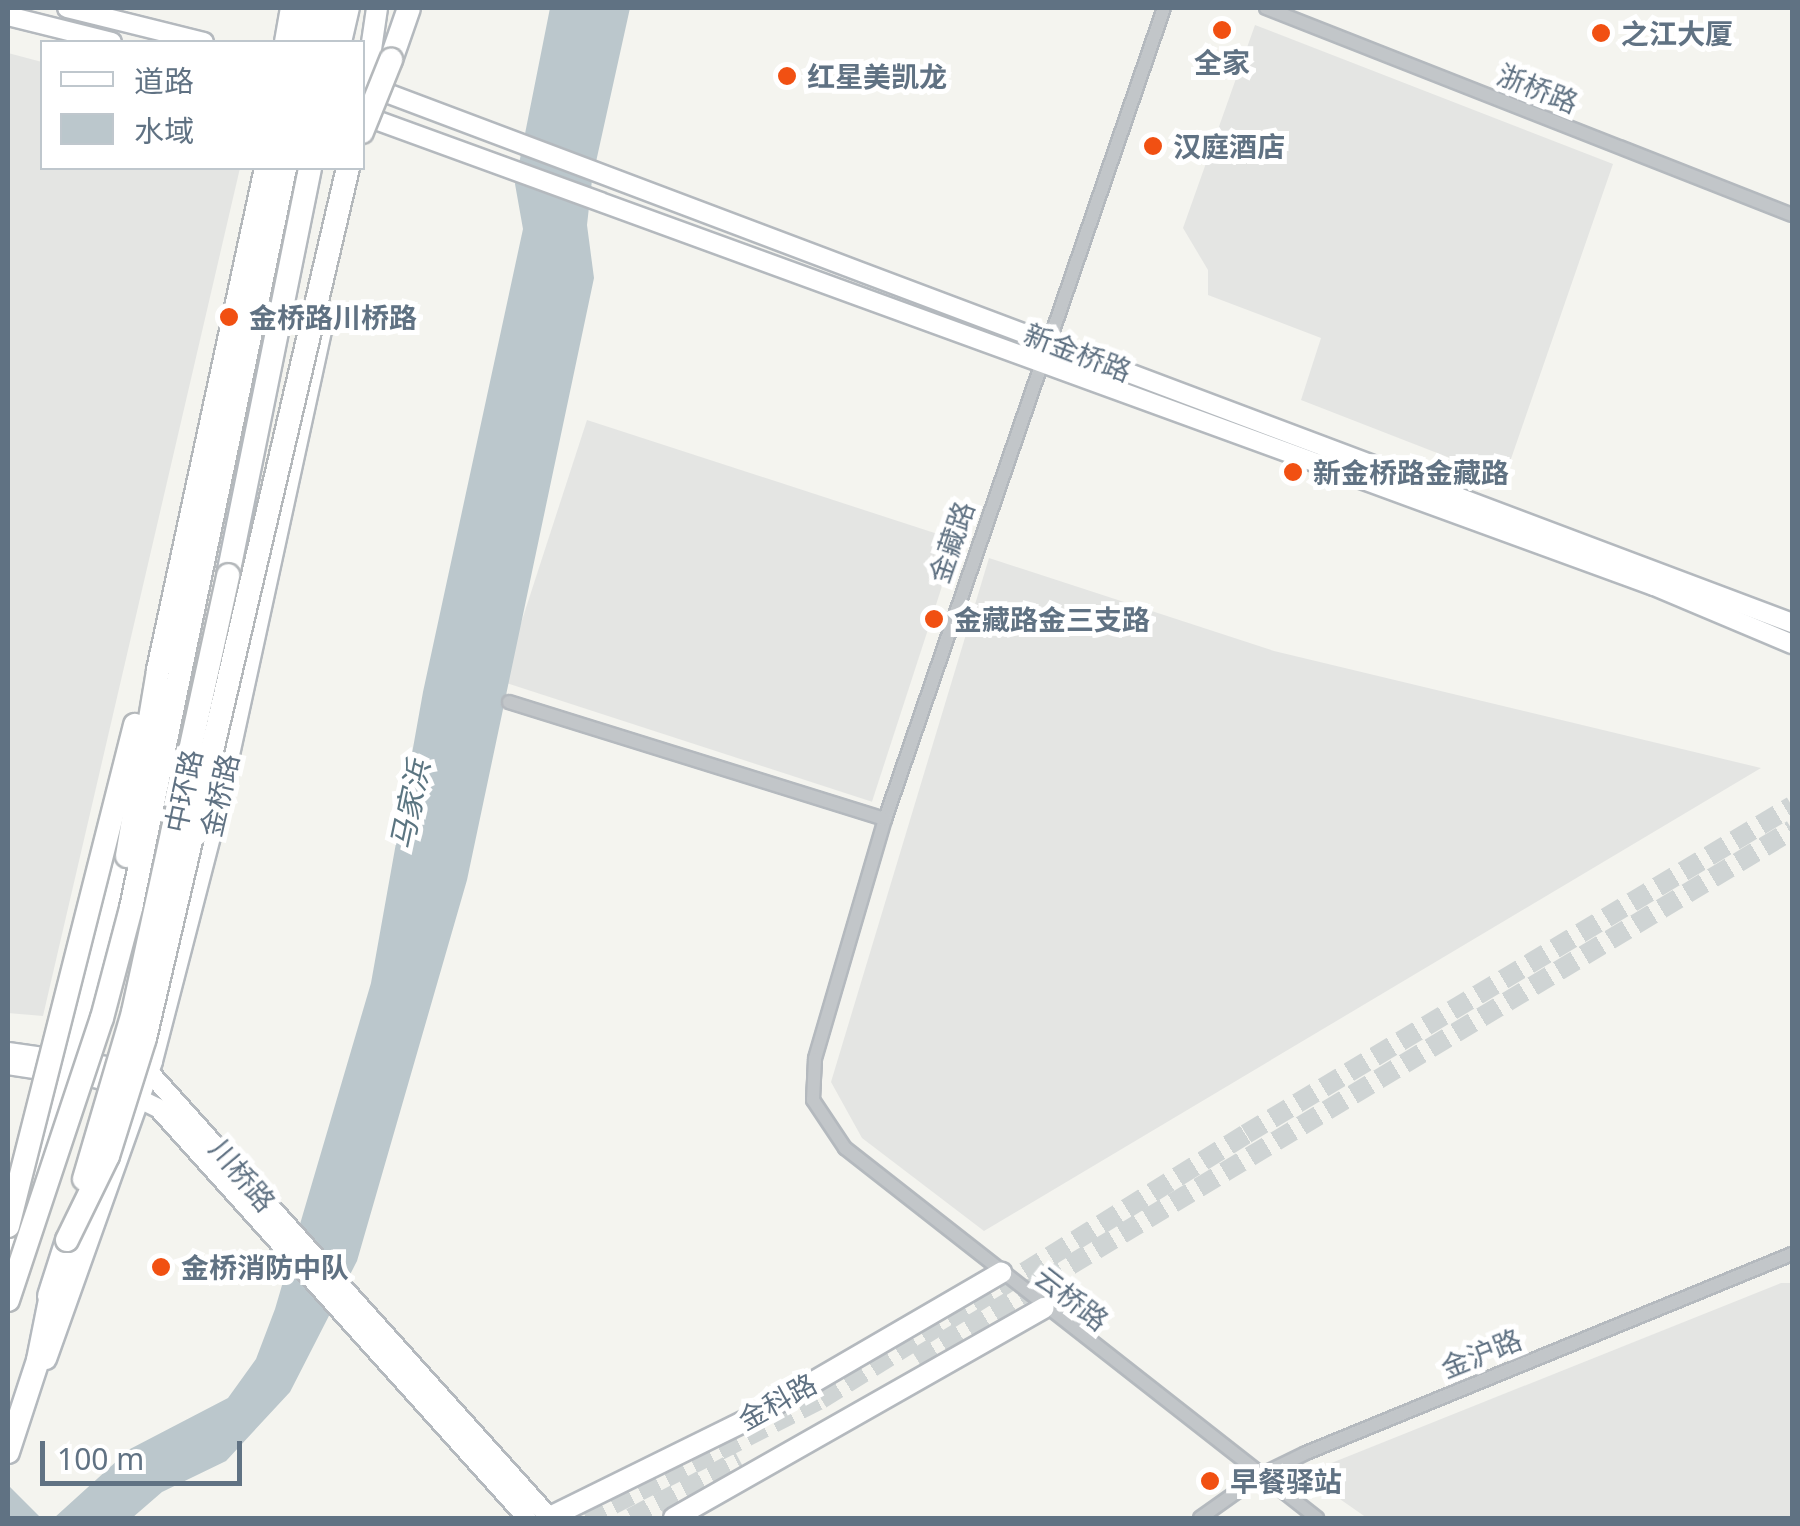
<!DOCTYPE html>
<meta charset="utf-8">
<style>
body{margin:0}
#map{position:relative;width:1800px;height:1526px;overflow:hidden;background:#f4f4ef;font-family:"Noto Sans","Noto Sans SC",sans-serif}
div>[style]{position:absolute}
[style*='--x']{left:calc(var(--x)*1px);top:calc(var(--y)*1px);width:calc(var(--w)*1px);rotate:calc(var(--a)*1deg)}
.built>*{inset:0;background:#e4e5e3;transform-origin:0 0}
.water>*{inset:0;background:#bbc7cc}
.primary-tunnel>*{height:20px;margin-top:-10px;transform-origin:0;background:repeating-linear-gradient(90deg,#cfd4d4 0 20px,transparent 0 30px)}
.roads{filter:drop-shadow(2px 0 #b4b9be) drop-shadow(-2px 0 #b4b9be) drop-shadow(0 2px #b4b9be) drop-shadow(0 -2px #b4b9be)}
.street>*{height:12px;margin:-6px;padding:0 6px;transform-origin:6px;border-radius:6px;background:#c2c6c9}
.secondary>*{height:18px;margin:-9px;padding:0 9px;transform-origin:9px;border-radius:9px;background:#fff}
.primary>*{height:20px;margin:-10px;padding:0 10px;transform-origin:10px;border-radius:10px;background:#fff}
.highway>*{height:22px;margin:-11px;padding:0 11px;transform-origin:11px;border-radius:11px;background:#fff}
.bridges{filter:drop-shadow(2px 0 #b4b8bb) drop-shadow(-2px 0 #b4b8bb) drop-shadow(0 2px #b4b8bb) drop-shadow(0 -2px #b4b8bb)}
.highway-bridge>*{height:22px;margin:-11px;padding:0 11px;transform-origin:11px;border-radius:11px;background:#fff}
.dots>*{width:28px;height:28px;translate:-50% -50%;box-sizing:border-box;border:5px solid #fff;border-radius:50%}
span{translate:-50% -50%;white-space:nowrap;text-align:center;line-height:1.15;-webkit-text-stroke:10px #fff;paint-order:stroke}
.poi-label{font-size:28px;color:#607283;font-weight:700}
.left{translate:0 -50%;text-align:left}
.street-label{font-size:28px;color:#607283}
.water-label{font-size:30px;color:#5b7581;font-style:italic}
.frame{position:absolute;inset:0;border:10px solid #607283;pointer-events:none}
.legend{position:absolute;left:40px;top:40px;width:325px;height:130px;box-sizing:border-box;background:#fff;border:2px solid #bfc7cd;margin:0;padding:12px 18px;list-style:none;font-size:30px;color:#607283}
.legend li{display:flex;align-items:center;gap:20px;height:50px}
.legend b{width:50px;border:2px solid #bfc7cd}
.scale{position:absolute;left:40px;top:1441px;width:202px;height:45px;box-sizing:border-box;border:5px solid #607283;border-top:0;padding-left:12px;font-size:30px;line-height:35px;white-space:nowrap;color:#607283;-webkit-text-stroke:8px #fff;paint-order:stroke}
</style>
<div id="map">
<div class="built">
<i style="clip-path:polygon(1255px 25px,1613px 164px,1504px 479px,1301px 400px,1321px 338px,1208px 295px,1208px 270px,1183px 228px)"></i>
<i style="clip-path:polygon(8px 53px,42px 62px,42px 168px,240px 168px,43px 1016px,8px 1013px)"></i>
<i style="left:587px;top:420px;width:389px;height:275px;rotate:18deg"></i>
<i style="clip-path:polygon(989px 558px,1274px 651px,1761px 768px,984px 1231px,862px 1138px,831px 1082px)"></i>
<i style="clip-path:polygon(1781px 1283px,1792px 1283px,1792px 1518px,1367px 1518px,1327px 1490px,1324px 1466px)"></i>
</div>
<div class="water">
<i style="clip-path:polygon(550px 8px,630px 8px,592px 180px,587px 225px,594px 278px,467px 880px,357px 1261px,290px 1392px,226px 1461px,162px 1492px,132px 1518px,54px 1518px,130px 1449px,228px 1398px,256px 1359px,275px 1309px,371px 983px,423px 692px,523px 229px,515px 184px)"></i>
<i style="clip-path:polygon(8px 1485px,41px 1518px,44px 1518px,8px 1518px)"></i>
</div>
<div class="primary-tunnel">
<i style="--x:916;--y:1358;--w:1023;--a:-31.08"></i>
<i style="--x:586;--y:1518;--w:263;--a:-26.9"></i>
<i style="--x:821;--y:1399;--w:501;--a:-31.94"></i>
<i style="--x:1246;--y:1134;--w:637;--a:-30.99"></i>
<i style="--x:631;--y:1518;--w:123;--a:-28.2"></i>
</div>
<div class="roads">
<div class="street">
<i style="--x:1164;--y:8;--w:858;--a:108.98"></i>
<i style="--x:885;--y:819;--w:250;--a:106.3"></i>
<i style="--x:815;--y:1059;--w:41;--a:92.8"></i>
<i style="--x:813;--y:1100;--w:58;--a:56.3"></i>
<i style="--x:845;--y:1148;--w:600;--a:38.09"></i>
<i style="--x:1266;--y:8;--w:565;--a:21.48"></i>
<i style="--x:509;--y:702;--w:394;--a:17.3"></i>
<i style="--x:1200;--y:1518;--w:72;--a:-35.4"></i>
<i style="--x:1259;--y:1476;--w:52;--a:-26.1"></i>
<i style="--x:1306;--y:1453;--w:525;--a:-22.27"></i>
</div>
<div class="secondary">
<i style="--x:67;--y:8;--w:141;--a:13.9"></i>
<i style="--x:8;--y:16;--w:107;--a:14"></i>
<i style="--x:368;--y:86;--w:1522;--a:20.66"></i>
<i style="--x:362;--y:115;--w:1375;--a:20.03"></i>
<i style="--x:1654;--y:586;--w:150;--a:22.8"></i>
<i style="--x:8;--y:1052;--w:142;--a:8.1"></i>
<i style="--x:149;--y:1072;--w:600;--a:48.04"></i>
<i style="--x:8;--y:1065;--w:92;--a:8.7"></i>
<i style="--x:99;--y:1079;--w:66;--a:26.2"></i>
<i style="--x:158;--y:1108;--w:552;--a:48.01"></i>
</div>
<div class="primary">
<i style="--x:320;--y:42;--w:35;--a:-78"></i>
<i style="--x:362;--y:111;--w:104;--a:-81.7"></i>
<i style="--x:8;--y:1255;--w:175;--a:-72.7"></i>
<i style="--x:60;--y:1088;--w:236;--a:-75.3"></i>
<i style="--x:46;--y:1359;--w:316;--a:-70.4"></i>
<i style="--x:152;--y:1061;--w:259;--a:-75.5"></i>
<i style="--x:217;--y:810;--w:504;--a:-77.75"></i>
<i style="--x:548;--y:1518;--w:231;--a:-26.2"></i>
<i style="--x:755;--y:1416;--w:285;--a:-30.2"></i>
<i style="--x:674;--y:1518;--w:425;--a:-29.6"></i>
</div>
<div class="highway">
<i style="--x:286;--y:42;--w:35;--a:-80"></i>
<i style="--x:301;--y:42;--w:35;--a:-74"></i>
<i style="--x:340;--y:42;--w:35;--a:-77"></i>
<i style="--x:391;--y:60;--w:55;--a:-70.9"></i>
<i style="--x:228;--y:575;--w:415;--a:-78.6"></i>
<i style="--x:123;--y:912;--w:56;--a:-85.9"></i>
<i style="--x:49;--y:1296;--w:59;--a:-72.2"></i>
<i style="--x:8;--y:1452;--w:97;--a:-71.9"></i>
<i style="--x:38;--y:1360;--w:76;--a:-78.7"></i>
</div>
</div>
<div class="bridges">
<div class="highway-bridge">
<i style="--x:362;--y:132;--w:78;--a:-68.1"></i>
<i style="--x:127;--y:856;--w:189;--a:-80.5"></i>
<i style="--x:158;--y:670;--w:513;--a:-77.86"></i>
<i style="--x:84;--y:1179;--w:174;--a:-73.6"></i>
<i style="--x:133;--y:1012;--w:447;--a:-77.7"></i>
<i style="--x:8;--y:1226;--w:517;--a:-75.78"></i>
<i style="--x:67;--y:1240;--w:93;--a:-64"></i>
<i style="--x:108;--y:1156;--w:124;--a:-72.6"></i>
<i style="--x:145;--y:1038;--w:893;--a:-76.87"></i>
<i style="--x:8;--y:1300;--w:297;--a:-71.6"></i>
<i style="--x:102;--y:1018;--w:114;--a:-75.2"></i>
<i style="--x:131;--y:908;--w:756;--a:-78.24"></i>
</div>
</div>
<div class="dots">
<i style="left:1222px;top:30px;background:#f15012"></i>
<i style="left:1601px;top:33px;background:#f15012"></i>
<i style="left:787px;top:76px;background:#f15012"></i>
<i style="left:1153px;top:146px;background:#f15012"></i>
<i style="left:229px;top:317px;background:#f15012"></i>
<i style="left:1293px;top:472px;background:#f15012"></i>
<i style="left:934px;top:619px;background:#f15012"></i>
<i style="left:161px;top:1267px;background:#f15012"></i>
<i style="left:1210px;top:1481px;background:#f15012"></i>
</div>
<div class="poi-label">
<span class="left" style="left:1621px;top:33px">之江大厦</span>
<span style="left:1222px;top:62px">全家</span>
<span class="left" style="left:807px;top:76px">红星美凯龙</span>
<span class="left" style="left:1173px;top:146px">汉庭酒店</span>
<span class="left" style="left:249px;top:317px">金桥路川桥路</span>
<span class="left" style="left:1313px;top:472px">新金桥路金藏路</span>
<span class="left" style="left:954px;top:619px">金藏路金三支路</span>
<span class="left" style="left:181px;top:1267px">金桥消防中队</span>
<span class="left" style="left:1230px;top:1481px">早餐驿站</span>
</div>
<div class="street-label">
<span style="left:1538px;top:88px;rotate:22deg">浙桥路</span>
<span style="left:1078px;top:352px;rotate:21deg">新金桥路</span>
<span style="left:951px;top:542px;rotate:-71deg">金藏路</span>
<span style="left:183px;top:791px;rotate:-78deg">中环路</span>
<span style="left:219px;top:795px;rotate:-77deg">金桥路</span>
<span style="left:243px;top:1175px;rotate:50deg">川桥路</span>
<span style="left:1072px;top:1298px;rotate:38deg">云桥路</span>
<span style="left:1481px;top:1353px;rotate:-22deg">金沪路</span>
<span style="left:777px;top:1401px;rotate:-29deg">金科路</span>
</div>
<div class="water-label">
<span style="left:410px;top:805px;rotate:-78deg">马家浜</span>
</div>
<div class="frame"></div>
<ul class="legend">
<li><b style="height:12px;background:#fff"></b>道路</li>
<li><b style="height:28px;background:#bbc7cc"></b>水域</li>
</ul>
<div class="scale">100 m</div>
</div>
